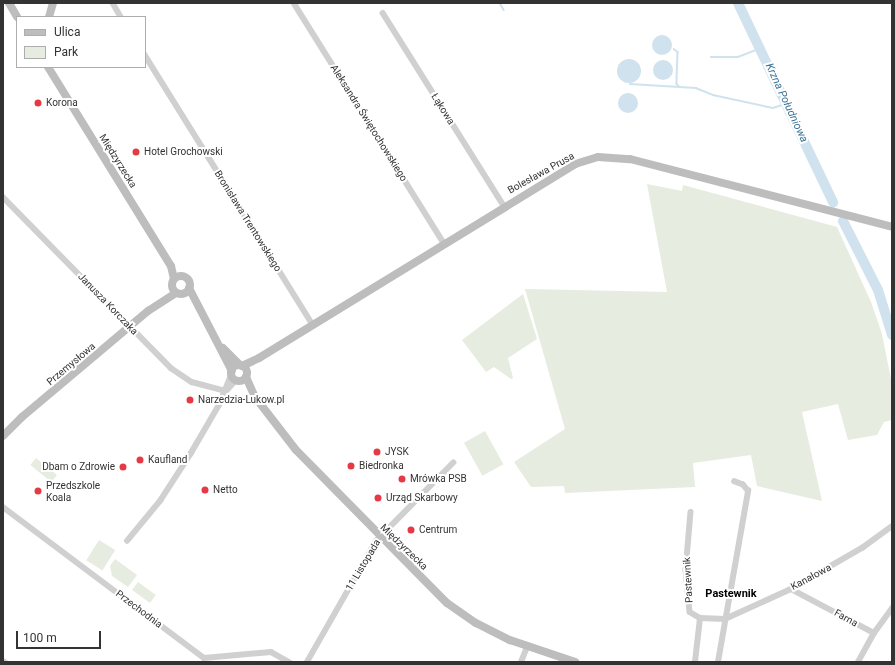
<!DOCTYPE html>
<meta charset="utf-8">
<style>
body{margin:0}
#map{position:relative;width:895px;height:665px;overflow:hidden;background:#fff;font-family:Roboto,sans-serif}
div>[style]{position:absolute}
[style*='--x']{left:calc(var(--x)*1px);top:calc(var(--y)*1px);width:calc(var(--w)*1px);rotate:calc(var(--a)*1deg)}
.green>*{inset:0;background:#e6ecdf;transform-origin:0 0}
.water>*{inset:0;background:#cfe2ee}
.round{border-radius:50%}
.stream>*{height:1.5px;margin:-0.75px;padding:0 0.75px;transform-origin:0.75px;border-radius:0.75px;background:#cfe2ee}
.river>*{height:10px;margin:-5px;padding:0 5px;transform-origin:5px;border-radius:5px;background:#cfe2ee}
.street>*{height:5.5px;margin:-2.75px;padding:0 2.75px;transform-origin:2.75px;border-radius:2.75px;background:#d0d0d0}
.secondary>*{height:8px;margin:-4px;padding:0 4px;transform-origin:4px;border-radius:4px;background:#bdbdbd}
.secondary>.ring{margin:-4px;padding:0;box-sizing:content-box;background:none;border:8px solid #bdbdbd;border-radius:50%}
.dots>*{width:11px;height:11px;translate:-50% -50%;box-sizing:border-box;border:2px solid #fff;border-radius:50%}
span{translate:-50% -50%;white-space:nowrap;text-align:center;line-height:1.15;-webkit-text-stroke:4px #fff;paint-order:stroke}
.poi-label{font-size:10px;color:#333}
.left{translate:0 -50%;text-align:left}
.right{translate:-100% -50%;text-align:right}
.street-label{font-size:10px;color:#333}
.water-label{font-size:11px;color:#3f7597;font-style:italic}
.neighbourhood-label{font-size:11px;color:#000;font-weight:700}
.frame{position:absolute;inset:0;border:4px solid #333;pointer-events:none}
.legend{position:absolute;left:16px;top:16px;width:130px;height:52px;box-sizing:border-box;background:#fff;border:1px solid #adadad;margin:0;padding:5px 7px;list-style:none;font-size:12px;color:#333}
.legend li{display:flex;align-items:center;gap:8px;height:20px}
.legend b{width:20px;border:1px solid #adadad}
.scale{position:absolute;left:16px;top:631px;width:85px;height:18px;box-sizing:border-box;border:2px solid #333;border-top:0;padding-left:5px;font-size:12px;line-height:14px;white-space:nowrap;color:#333;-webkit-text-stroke:3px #fff;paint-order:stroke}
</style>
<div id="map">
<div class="green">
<i style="clip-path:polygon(647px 184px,682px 191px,683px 185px,837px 227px,871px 302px,882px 334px,892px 384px,892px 420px,884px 422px,877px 435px,848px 440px,838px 404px,802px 412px,822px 501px,757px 486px,751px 455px,693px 463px,695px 487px,565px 493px,564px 486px,531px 487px,514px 462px,565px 429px,525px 289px,667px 292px)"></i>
<i style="clip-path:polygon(523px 294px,537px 339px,508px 358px,513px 378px,511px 379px,494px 367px,486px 372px,462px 340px)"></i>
<i style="left:485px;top:431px;width:38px;height:24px;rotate:61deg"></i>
<i style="left:36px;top:458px;width:27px;height:9px;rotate:39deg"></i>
<i style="left:99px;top:540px;width:19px;height:24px;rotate:32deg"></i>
<i style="clip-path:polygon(115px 559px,137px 575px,128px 587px,112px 576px,110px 566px)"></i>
<i style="left:138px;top:582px;width:22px;height:10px;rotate:36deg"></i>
</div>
<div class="water">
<i class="round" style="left:652px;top:35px;width:20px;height:20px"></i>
<i class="round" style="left:617px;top:59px;width:24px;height:24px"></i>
<i class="round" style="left:653px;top:60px;width:20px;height:20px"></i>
<i class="round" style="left:618px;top:93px;width:20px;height:20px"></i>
</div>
<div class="stream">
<i style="--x:500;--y:3;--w:8;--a:60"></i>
<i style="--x:674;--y:49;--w:5;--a:37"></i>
<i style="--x:678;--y:52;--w:32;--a:92"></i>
<i style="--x:677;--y:84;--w:4;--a:45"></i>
<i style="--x:711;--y:57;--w:27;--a:0"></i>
<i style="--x:738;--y:57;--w:22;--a:-21"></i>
<i style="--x:630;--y:84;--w:66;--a:3.5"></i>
<i style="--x:696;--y:88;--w:18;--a:22"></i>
<i style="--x:713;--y:95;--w:61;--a:12.2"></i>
<i style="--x:773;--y:108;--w:13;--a:-18"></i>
</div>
<div class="river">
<i style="--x:738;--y:3;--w:221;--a:64.5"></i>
<i style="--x:843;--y:221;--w:77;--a:63.1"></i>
<i style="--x:878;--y:290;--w:47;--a:72.7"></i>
</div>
<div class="street">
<i style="--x:113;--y:3;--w:16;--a:60"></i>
<i style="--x:294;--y:3;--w:283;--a:58"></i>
<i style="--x:383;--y:13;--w:228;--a:57.9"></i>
<i style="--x:145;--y:55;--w:318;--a:58.1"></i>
<i style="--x:3;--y:197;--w:240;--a:45.5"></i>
<i style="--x:171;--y:368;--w:25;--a:34"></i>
<i style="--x:192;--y:382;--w:34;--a:15"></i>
<i style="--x:227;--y:390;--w:13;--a:-48"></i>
<i style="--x:3;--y:507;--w:251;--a:36.9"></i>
<i style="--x:204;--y:658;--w:67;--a:-5.1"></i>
<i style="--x:271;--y:652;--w:21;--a:29"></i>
<i style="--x:691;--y:512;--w:58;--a:94.9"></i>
<i style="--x:686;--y:570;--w:42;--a:84.6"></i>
<i style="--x:690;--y:612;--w:12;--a:31"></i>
<i style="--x:700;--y:618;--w:25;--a:2"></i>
<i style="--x:725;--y:619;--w:72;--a:-24.4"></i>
<i style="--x:791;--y:589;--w:82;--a:-30"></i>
<i style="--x:862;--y:548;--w:37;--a:-36"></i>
<i style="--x:127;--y:541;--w:52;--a:-50.5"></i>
<i style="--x:160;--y:501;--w:57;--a:-57.1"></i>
<i style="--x:191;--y:453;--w:56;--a:-59.7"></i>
<i style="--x:219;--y:405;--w:35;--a:-68"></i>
<i style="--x:791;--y:589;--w:94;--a:27.9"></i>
<i style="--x:874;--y:633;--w:31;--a:-54"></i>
<i style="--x:3;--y:661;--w:2;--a:27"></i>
<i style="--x:307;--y:662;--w:139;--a:-60.3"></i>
<i style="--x:376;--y:541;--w:110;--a:-45.4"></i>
<i style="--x:521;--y:662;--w:16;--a:-68"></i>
<i style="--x:695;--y:662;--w:44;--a:-83.5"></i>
<i style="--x:718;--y:662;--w:174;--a:-80"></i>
<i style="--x:748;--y:491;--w:8;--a:-130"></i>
<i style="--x:743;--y:485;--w:9;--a:-159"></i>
<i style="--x:858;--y:662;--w:33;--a:-61"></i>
</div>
<div class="secondary">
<i style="--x:9;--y:3;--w:16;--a:60"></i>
<i style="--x:49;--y:17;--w:15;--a:-74"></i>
<i style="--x:48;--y:67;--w:234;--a:58.3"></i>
<i style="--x:171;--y:266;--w:13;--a:77"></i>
<i class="ring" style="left:172px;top:276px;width:10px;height:10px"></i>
<i style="--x:189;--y:288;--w:93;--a:62.6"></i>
<i style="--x:223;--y:348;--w:24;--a:45"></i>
<i class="ring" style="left:231px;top:365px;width:8px;height:8px"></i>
<i style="--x:242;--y:366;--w:19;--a:-25"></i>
<i style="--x:259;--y:358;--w:371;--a:-31.5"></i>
<i style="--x:575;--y:164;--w:24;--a:-17"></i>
<i style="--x:598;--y:157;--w:32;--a:4"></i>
<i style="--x:630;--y:159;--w:271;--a:14.5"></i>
<i style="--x:246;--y:377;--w:22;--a:66"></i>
<i style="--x:255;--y:397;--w:67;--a:52.3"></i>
<i style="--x:296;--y:450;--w:215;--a:45.4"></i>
<i style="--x:447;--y:603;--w:35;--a:35"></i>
<i style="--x:476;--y:623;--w:38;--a:27"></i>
<i style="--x:510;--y:640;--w:69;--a:18.7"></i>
<i style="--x:3;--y:436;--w:27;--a:-45"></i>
<i style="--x:22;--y:417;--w:165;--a:-40.1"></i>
<i style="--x:148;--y:311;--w:33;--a:-33"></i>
</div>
<div class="dots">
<i style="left:38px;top:103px;background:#e63946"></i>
<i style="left:136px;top:152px;background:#e63946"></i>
<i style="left:190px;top:400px;background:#e63946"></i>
<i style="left:377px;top:452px;background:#e63946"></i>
<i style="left:140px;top:460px;background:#e63946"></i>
<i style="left:351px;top:466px;background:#e63946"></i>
<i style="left:123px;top:467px;background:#e63946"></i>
<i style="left:402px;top:479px;background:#e63946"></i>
<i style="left:205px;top:490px;background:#e63946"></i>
<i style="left:38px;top:491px;background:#e63946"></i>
<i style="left:378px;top:498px;background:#e63946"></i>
<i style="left:411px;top:530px;background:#e63946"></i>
</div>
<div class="poi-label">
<span class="left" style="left:46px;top:103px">Korona</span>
<span class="left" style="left:144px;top:152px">Hotel Grochowski</span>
<span class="left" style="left:198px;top:400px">Narzedzia-Lukow.pl</span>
<span class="left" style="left:385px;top:452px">JYSK</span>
<span class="left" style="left:148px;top:460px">Kaufland</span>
<span class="left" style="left:359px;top:466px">Biedronka</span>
<span class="right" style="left:115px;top:467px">Dbam o Zdrowie</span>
<span class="left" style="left:410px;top:479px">Mrówka PSB</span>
<span class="left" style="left:46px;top:491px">Przedszkole<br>Koala</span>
<span class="left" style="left:213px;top:490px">Netto</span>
<span class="left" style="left:386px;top:498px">Urząd Skarbowy</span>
<span class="left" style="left:419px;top:530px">Centrum</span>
</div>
<div class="street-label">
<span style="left:443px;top:109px;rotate:58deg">Łąkowa</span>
<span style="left:369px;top:123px;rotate:58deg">Aleksandra Świętochowskiego</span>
<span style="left:118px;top:161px;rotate:58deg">Międzyrzecka</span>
<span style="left:541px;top:173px;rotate:-29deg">Bolesława Prusa</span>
<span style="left:248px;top:221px;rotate:58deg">Bronisława Trentowskiego</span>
<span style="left:108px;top:304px;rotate:46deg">Janusza Korczaka</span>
<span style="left:71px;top:364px;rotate:-40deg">Przemysłowa</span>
<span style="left:404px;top:547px;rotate:44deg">Międzyrzecka</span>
<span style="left:363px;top:565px;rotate:-59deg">11 Listopada</span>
<span style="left:811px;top:577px;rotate:-28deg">Kanałowa</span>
<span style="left:688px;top:580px;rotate:-93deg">Pastewnik</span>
<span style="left:139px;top:609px;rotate:37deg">Przechodnia</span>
<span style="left:846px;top:618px;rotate:29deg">Farna</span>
</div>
<div class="water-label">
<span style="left:786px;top:103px;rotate:65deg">Krzna Południowa</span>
</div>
<div class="neighbourhood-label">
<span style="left:731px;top:594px">Pastewnik</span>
</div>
<div class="frame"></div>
<ul class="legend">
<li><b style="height:5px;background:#bdbdbd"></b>Ulica</li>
<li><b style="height:11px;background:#e6ecdf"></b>Park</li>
</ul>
<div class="scale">100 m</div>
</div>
